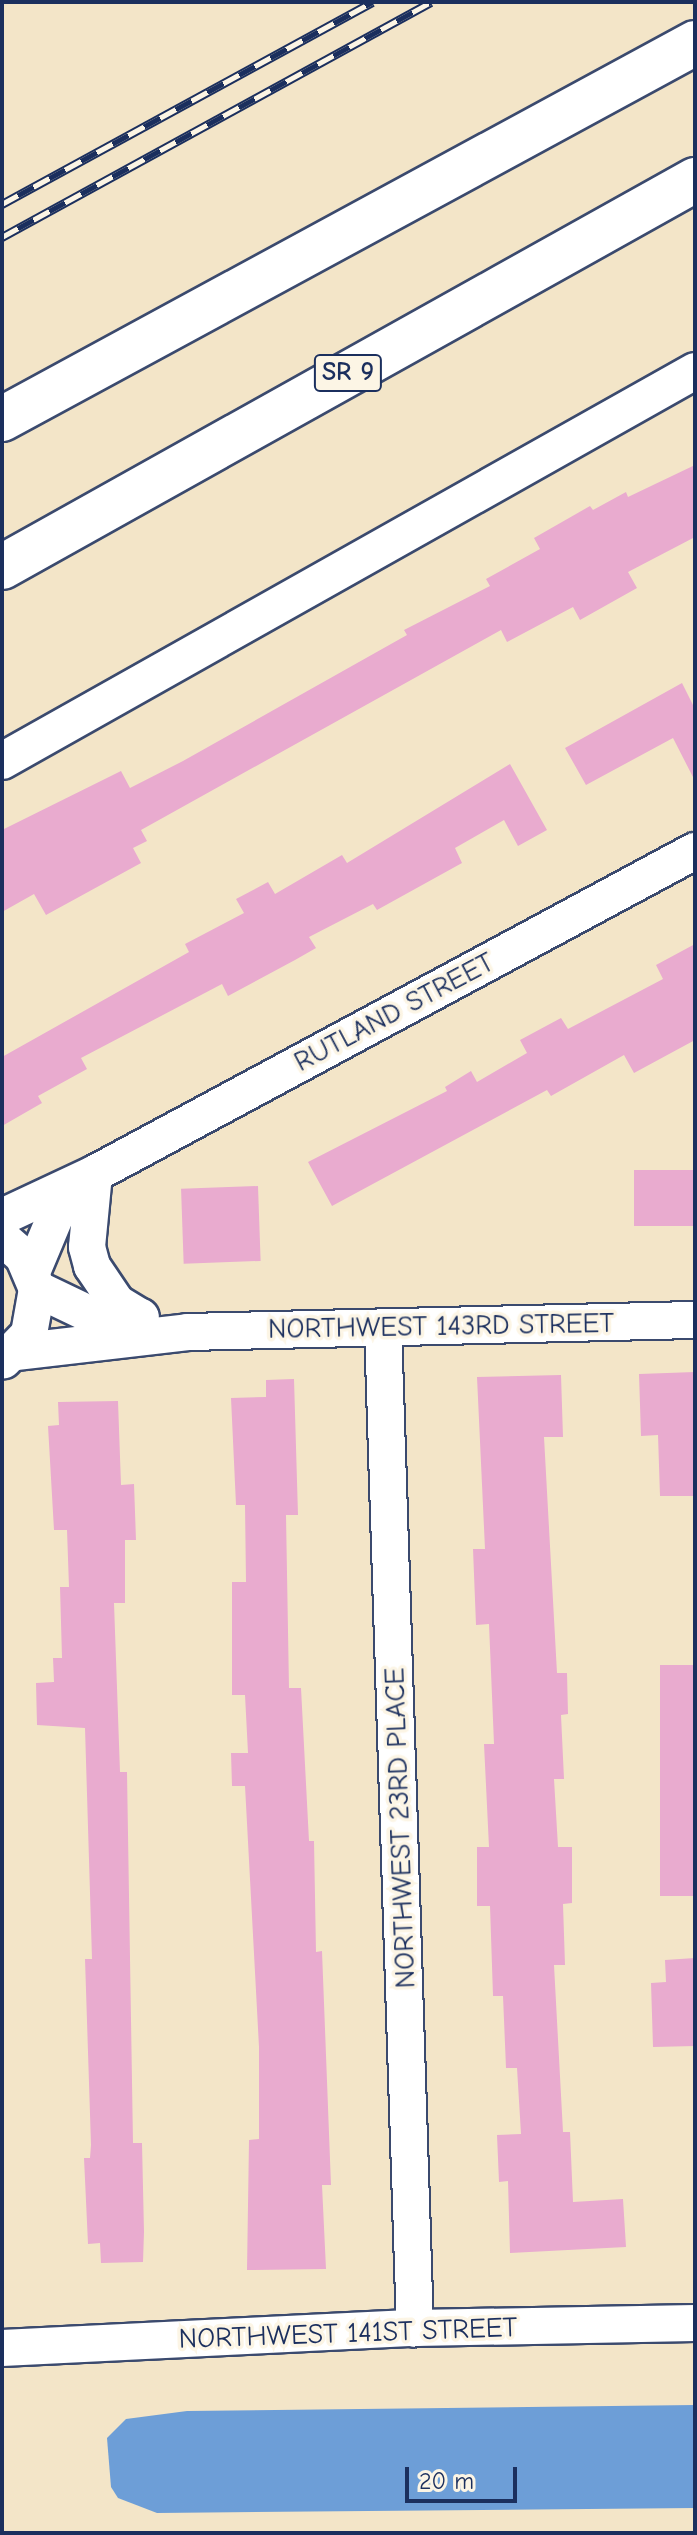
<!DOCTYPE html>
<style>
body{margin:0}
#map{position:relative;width:697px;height:2535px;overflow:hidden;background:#f3e5c8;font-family:"Comic Neue",sans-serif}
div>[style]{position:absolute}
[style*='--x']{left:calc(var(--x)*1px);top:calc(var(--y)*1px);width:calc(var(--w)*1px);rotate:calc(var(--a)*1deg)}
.water>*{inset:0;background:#6d9ed7}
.building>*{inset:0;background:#e9abcf;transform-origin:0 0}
.roads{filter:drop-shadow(2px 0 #3b4a6e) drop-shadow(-2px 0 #3b4a6e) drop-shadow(0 2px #3b4a6e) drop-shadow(0 -2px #3b4a6e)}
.minor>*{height:36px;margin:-18px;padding:0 18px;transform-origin:18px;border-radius:18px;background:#fff}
.primary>*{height:44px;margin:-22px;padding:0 22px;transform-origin:22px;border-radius:22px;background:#fff}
.rail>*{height:9px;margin-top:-4.5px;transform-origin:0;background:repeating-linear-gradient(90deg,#fcf5e5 0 18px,#1b2f5e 0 36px);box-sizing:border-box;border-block:2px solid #1b2f5e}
span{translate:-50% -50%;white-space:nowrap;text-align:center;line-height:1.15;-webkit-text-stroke:7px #fcf5e5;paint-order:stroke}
.shield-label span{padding:2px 6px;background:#fcf5e5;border:2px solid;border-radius:6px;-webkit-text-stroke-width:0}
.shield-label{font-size:26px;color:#1b2f5e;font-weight:700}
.street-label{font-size:28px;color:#1b2f5e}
.frame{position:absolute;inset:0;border:4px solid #1b2f5e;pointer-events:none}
.scale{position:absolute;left:405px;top:2467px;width:112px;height:36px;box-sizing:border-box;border:4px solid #1b2f5e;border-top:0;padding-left:10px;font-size:24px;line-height:28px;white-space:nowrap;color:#1b2f5e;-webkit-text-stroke:6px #fcf5e5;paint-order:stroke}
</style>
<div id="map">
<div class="water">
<i style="clip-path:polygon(695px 2405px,695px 2508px,157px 2513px,118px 2498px,111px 2487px,107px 2438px,126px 2419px,187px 2411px)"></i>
</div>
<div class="building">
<i style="clip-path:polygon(695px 465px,695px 537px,628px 572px,637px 588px,580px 620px,573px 607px,507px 642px,501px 630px,141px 830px,147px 841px,133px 848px,141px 863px,46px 915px,34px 894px,2px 912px,2px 830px,121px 771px,130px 788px,183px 761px,407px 635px,404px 630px,490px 586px,486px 579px,540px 549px,534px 538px,590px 506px,593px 510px,626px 492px,628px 497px)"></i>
<i style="clip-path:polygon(682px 683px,695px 709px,695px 781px,673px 738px,586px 785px,565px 748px)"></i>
<i style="clip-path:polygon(510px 764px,547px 830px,518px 846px,504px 820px,455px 848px,462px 863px,377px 910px,373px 904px,309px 937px,316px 948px,295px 960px,228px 996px,222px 984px,81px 1058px,87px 1069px,38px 1096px,42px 1103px,2px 1126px,2px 1057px,189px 952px,185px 944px,244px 913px,236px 899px,268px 882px,275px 894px,342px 855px,347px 863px)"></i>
<i style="clip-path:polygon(695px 944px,695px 1040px,634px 1073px,624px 1055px,551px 1096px,547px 1090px,332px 1206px,308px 1162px,447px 1091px,445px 1087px,471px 1071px,477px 1082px,527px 1053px,520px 1040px,561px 1018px,568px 1029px,663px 979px,656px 965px)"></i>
<i style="left:634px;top:1170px;width:61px;height:56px"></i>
<i style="left:258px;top:1186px;width:75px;height:77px;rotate:88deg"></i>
<i style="clip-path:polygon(695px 1372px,695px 1496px,660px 1496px,658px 1435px,641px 1436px,639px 1374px)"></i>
<i style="clip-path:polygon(561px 1375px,563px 1437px,544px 1437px,557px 1673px,567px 1673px,568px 1714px,561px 1715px,564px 1779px,554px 1779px,558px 1847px,572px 1847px,572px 1903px,563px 1904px,565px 1965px,554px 1965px,563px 2132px,570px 2132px,573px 2202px,623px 2199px,626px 2247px,510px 2253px,508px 2181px,499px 2182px,497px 2135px,521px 2134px,517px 2068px,506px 2068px,503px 1996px,493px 1996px,490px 1906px,477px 1906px,477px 1847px,489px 1847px,484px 1744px,494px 1744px,489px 1624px,476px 1625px,473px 1549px,485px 1549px,477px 1377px)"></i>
<i style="clip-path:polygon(294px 1379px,298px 1515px,286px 1515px,289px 1688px,301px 1688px,309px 1841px,314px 1841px,316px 1952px,322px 1951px,331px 2185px,322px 2185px,326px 2269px,247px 2270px,249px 2140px,259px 2139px,259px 2047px,245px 1786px,232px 1786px,231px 1753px,248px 1753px,245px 1695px,232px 1695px,232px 1582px,246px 1582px,245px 1505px,236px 1505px,231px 1398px,266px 1397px,266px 1380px)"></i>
<i style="clip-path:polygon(118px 1401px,121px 1485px,134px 1484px,136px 1540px,125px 1540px,125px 1603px,114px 1603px,120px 1772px,127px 1772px,133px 2143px,142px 2143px,144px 2232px,143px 2262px,101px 2263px,100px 2243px,88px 2244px,84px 2158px,90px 2158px,91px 2145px,85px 1959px,92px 1959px,85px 1728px,37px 1725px,36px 1683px,54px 1682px,53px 1658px,62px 1658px,60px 1587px,69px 1587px,67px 1530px,54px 1530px,48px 1426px,59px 1425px,58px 1402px)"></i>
<i style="left:695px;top:1665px;width:231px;height:35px;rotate:90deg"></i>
<i style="clip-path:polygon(695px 1958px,695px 2046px,653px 2047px,651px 1983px,666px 1982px,665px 1960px)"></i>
</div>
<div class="roads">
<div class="minor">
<i style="--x:2;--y:761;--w:795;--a:-29.37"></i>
<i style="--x:94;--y:1174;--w:73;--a:95.5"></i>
<i style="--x:87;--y:1247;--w:20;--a:75"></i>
<i style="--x:92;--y:1266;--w:45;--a:56"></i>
<i style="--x:117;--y:1303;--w:26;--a:31"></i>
<i style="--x:2;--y:1217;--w:102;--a:-25.1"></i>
<i style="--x:94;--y:1174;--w:682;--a:-28.26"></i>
<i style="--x:2;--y:1238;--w:28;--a:41"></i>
<i style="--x:23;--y:1256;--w:36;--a:67"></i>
<i style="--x:37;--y:1289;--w:46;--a:100.1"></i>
<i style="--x:29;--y:1334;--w:37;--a:134"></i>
<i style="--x:32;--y:1272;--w:62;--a:-67.2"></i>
<i style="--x:56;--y:1215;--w:46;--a:-47.6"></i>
<i style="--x:37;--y:1289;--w:55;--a:25.6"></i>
<i style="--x:87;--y:1313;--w:54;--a:4.2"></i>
<i style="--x:383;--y:1327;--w:1002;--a:88.17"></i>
<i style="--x:16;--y:1352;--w:173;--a:-6.6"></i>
<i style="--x:188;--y:1332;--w:507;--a:-1.36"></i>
<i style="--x:2;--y:2348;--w:413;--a:-2.8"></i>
<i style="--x:415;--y:2328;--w:280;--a:-1"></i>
</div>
<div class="primary">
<i style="--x:2;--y:419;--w:788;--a:-28.48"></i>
<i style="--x:2;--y:567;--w:794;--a:-29.18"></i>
</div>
</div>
<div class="rail">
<i style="--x:2;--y:204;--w:422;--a:-28.6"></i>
<i style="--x:2;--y:237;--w:489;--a:-28.7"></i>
</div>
<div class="shield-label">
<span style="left:348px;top:373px">SR 9</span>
</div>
<div class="street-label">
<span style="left:394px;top:1012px;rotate:-28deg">RUTLAND STREET</span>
<span style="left:441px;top:1326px;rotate:-1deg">NORTHWEST 143RD STREET</span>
<span style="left:400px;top:1828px;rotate:-92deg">NORTHWEST 23RD PLACE</span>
<span style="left:348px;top:2333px;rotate:-2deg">NORTHWEST 141ST STREET</span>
</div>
<div class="frame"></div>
<div class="scale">20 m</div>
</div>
